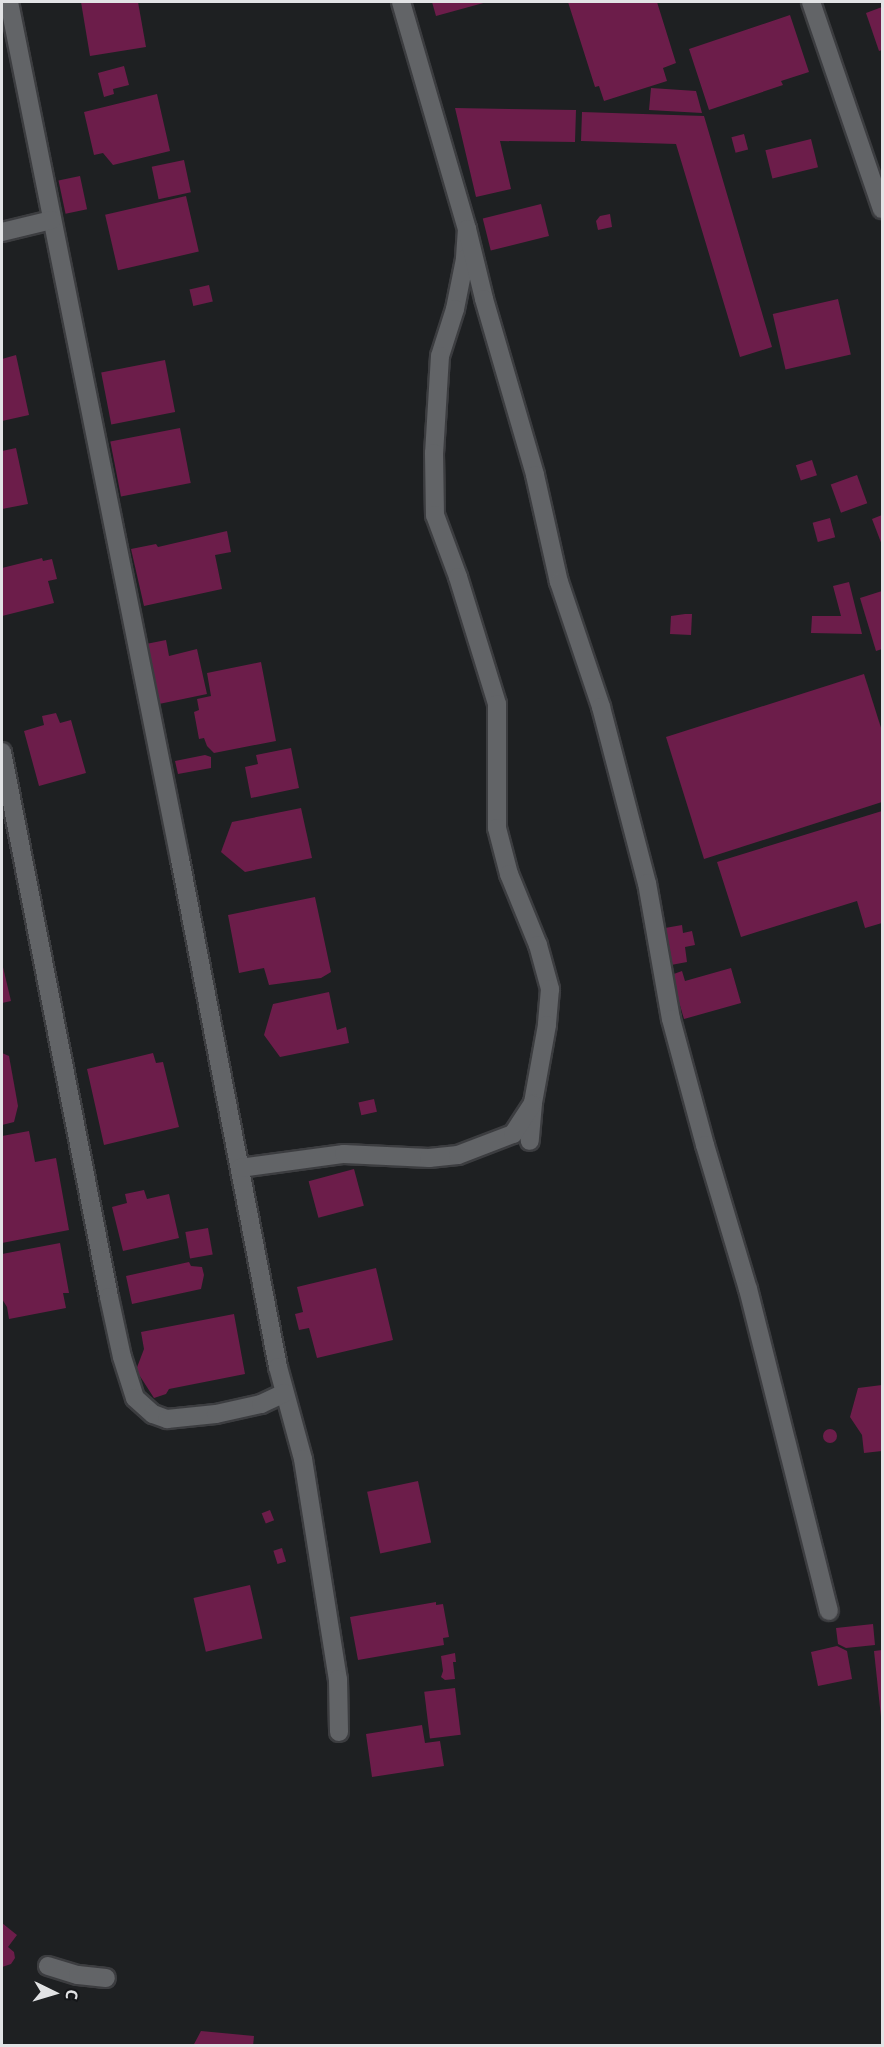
<!DOCTYPE html>
<meta charset="utf-8">
<style>
body{margin:0}
#map{position:relative;width:884px;height:2047px;overflow:hidden;background:#1e2022;font-family:"Open Sans",sans-serif}
div>[style]{position:absolute}
[style*='--x']{left:calc(var(--x)*1px);top:calc(var(--y)*1px);width:calc(var(--w)*1px);rotate:calc(var(--a)*1deg)}
.building>*{inset:0;background:#6c1d4a;transform-origin:0 0}
.round{border-radius:50%}
.roads{filter:drop-shadow(2px 0 #3c3d40) drop-shadow(-2px 0 #3c3d40) drop-shadow(0 2px #3c3d40) drop-shadow(0 -2px #3c3d40)}
.minor>*{height:18px;margin:-9px;padding:0 9px;transform-origin:9px;border-radius:9px;background:#626467}
span{translate:-50% -50%;white-space:nowrap;text-align:center;line-height:1.15;-webkit-text-stroke:4.5px #151619;paint-order:stroke}
.frame{position:absolute;inset:0;border:3px solid #e2e3e5;pointer-events:none}
.north{position:absolute;left:24px;top:1963px;width:60px;height:60px;-webkit-text-stroke:4px #151619;paint-order:stroke;rotate:95deg;font-size:16px;font-weight:700;line-height:24px;text-align:center;color:#e2e3e5}
.north::after{content:'';display:block;margin:auto;width:21px;height:27px;background:#e2e3e5;clip-path:polygon(50% 0,100% 100%,50% 72%,0 100%)}
</style>
<div id="map">
<div class="building">
<i style="clip-path:polygon(81px 2px,138px 2px,146px 47px,90px 56px)"></i>
<i style="clip-path:polygon(432px 2px,487px 2px,436px 16px)"></i>
<i style="clip-path:polygon(568px 2px,657px 2px,676px 63px,663px 68px,667px 81px,604px 101px,599px 86px,595px 87px)"></i>
<i style="clip-path:polygon(882px 7px,882px 50px,879px 51px,866px 13px)"></i>
<i style="clip-path:polygon(790px 15px,809px 72px,781px 81px,783px 85px,709px 110px,689px 49px)"></i>
<i style="clip-path:polygon(124px 66px,129px 85px,113px 89px,114px 94px,104px 97px,98px 73px)"></i>
<i style="clip-path:polygon(651px 88px,696px 91px,702px 113px,649px 110px)"></i>
<i style="clip-path:polygon(157px 94px,170px 151px,113px 165px,103px 153px,94px 155px,84px 112px)"></i>
<i style="clip-path:polygon(455px 108px,576px 110px,575px 142px,500px 141px,511px 189px,476px 197px)"></i>
<i style="clip-path:polygon(582px 112px,704px 116px,772px 347px,740px 357px,676px 144px,581px 141px)"></i>
<i style="left:744px;top:134px;width:16px;height:13px;rotate:75deg"></i>
<i style="left:811px;top:139px;width:29px;height:47px;rotate:76deg"></i>
<i style="left:184px;top:160px;width:33px;height:33px;rotate:78deg"></i>
<i style="left:80px;top:176px;width:34px;height:22px;rotate:78deg"></i>
<i style="left:186px;top:196px;width:57px;height:83px;rotate:77deg"></i>
<i style="left:541px;top:204px;width:33px;height:60px;rotate:76deg"></i>
<i style="clip-path:polygon(610px 214px,612px 227px,598px 230px,596px 221px,600px 216px)"></i>
<i style="left:209px;top:285px;width:17px;height:20px;rotate:77deg"></i>
<i style="left:838px;top:299px;width:57px;height:67px;rotate:77deg"></i>
<i style="clip-path:polygon(16px 355px,29px 415px,2px 421px,2px 359px)"></i>
<i style="left:165px;top:360px;width:53px;height:65px;rotate:79deg"></i>
<i style="left:180px;top:428px;width:56px;height:71px;rotate:79deg"></i>
<i style="clip-path:polygon(16px 448px,28px 504px,2px 509px,2px 451px)"></i>
<i style="left:812px;top:460px;width:16px;height:17px;rotate:72deg"></i>
<i style="left:857px;top:475px;width:30px;height:28px;rotate:70deg"></i>
<i style="clip-path:polygon(882px 515px,882px 545px,872px 519px)"></i>
<i style="left:830px;top:518px;width:20px;height:18px;rotate:75deg"></i>
<i style="clip-path:polygon(227px 531px,231px 552px,215px 555px,222px 589px,144px 606px,131px 549px,156px 544px,158px 547px)"></i>
<i style="clip-path:polygon(42px 558px,43px 561px,52px 559px,57px 579px,48px 581px,54px 603px,2px 616px,2px 568px)"></i>
<i style="clip-path:polygon(849px 582px,862px 634px,811px 633px,812px 616px,841px 616px,833px 586px)"></i>
<i style="clip-path:polygon(882px 591px,882px 649px,876px 651px,860px 598px)"></i>
<i style="clip-path:polygon(685px 614px,692px 614px,691px 635px,670px 634px,671px 616px)"></i>
<i style="clip-path:polygon(166px 640px,169px 656px,197px 649px,207px 694px,159px 704px,146px 644px)"></i>
<i style="clip-path:polygon(261px 662px,276px 741px,214px 753px,207px 746px,204px 738px,199px 739px,194px 712px,199px 710px,197px 699px,211px 696px,207px 673px)"></i>
<i style="clip-path:polygon(864px 674px,882px 731px,882px 802px,704px 859px,666px 737px)"></i>
<i style="clip-path:polygon(56px 713px,60px 723px,71px 720px,86px 773px,39px 786px,24px 731px,44px 725px,42px 716px)"></i>
<i style="clip-path:polygon(291px 748px,299px 788px,251px 798px,245px 767px,258px 764px,256px 755px)"></i>
<i style="clip-path:polygon(205px 755px,211px 757px,211px 768px,178px 774px,175px 761px)"></i>
<i style="clip-path:polygon(301px 808px,312px 858px,245px 872px,221px 852px,232px 822px)"></i>
<i style="clip-path:polygon(882px 811px,882px 923px,865px 928px,857px 901px,741px 937px,717px 862px)"></i>
<i style="clip-path:polygon(315px 897px,331px 972px,321px 978px,269px 985px,264px 968px,239px 973px,228px 915px)"></i>
<i style="clip-path:polygon(682px 925px,683px 933px,692px 931px,695px 945px,685px 947px,687px 962px,671px 965px,665px 928px)"></i>
<i style="clip-path:polygon(2px 963px,11px 1001px,2px 1003px)"></i>
<i style="clip-path:polygon(731px 968px,741px 1003px,684px 1019px,671px 975px,682px 971px,685px 981px)"></i>
<i style="clip-path:polygon(329px 992px,337px 1030px,346px 1027px,349px 1043px,280px 1057px,264px 1035px,273px 1004px)"></i>
<i style="clip-path:polygon(2px 1053px,9px 1056px,18px 1106px,14px 1122px,2px 1125px)"></i>
<i style="clip-path:polygon(153px 1053px,156px 1063px,163px 1062px,179px 1127px,104px 1145px,87px 1069px)"></i>
<i style="left:374px;top:1099px;width:13px;height:16px;rotate:77deg"></i>
<i style="clip-path:polygon(29px 1131px,35px 1162px,56px 1158px,69px 1230px,2px 1243px,2px 1136px)"></i>
<i style="left:354px;top:1169px;width:38px;height:47px;rotate:75deg"></i>
<i style="clip-path:polygon(144px 1190px,147px 1199px,169px 1194px,179px 1238px,123px 1251px,112px 1207px,127px 1203px,125px 1194px)"></i>
<i style="left:208px;top:1228px;width:27px;height:23px;rotate:80deg"></i>
<i style="clip-path:polygon(60px 1243px,69px 1293px,63px 1293px,66px 1308px,9px 1319px,7px 1307px,2px 1299px,2px 1254px)"></i>
<i style="clip-path:polygon(189px 1262px,191px 1266px,202px 1267px,204px 1275px,201px 1289px,132px 1304px,126px 1276px)"></i>
<i style="clip-path:polygon(376px 1268px,393px 1340px,317px 1358px,309px 1328px,299px 1330px,295px 1314px,303px 1312px,297px 1287px)"></i>
<i style="clip-path:polygon(234px 1314px,245px 1374px,169px 1389px,166px 1394px,154px 1398px,136px 1370px,144px 1349px,141px 1332px)"></i>
<i style="clip-path:polygon(882px 1385px,882px 1451px,864px 1453px,862px 1435px,850px 1417px,858px 1388px)"></i>
<i class="round" style="left:823px;top:1429px;width:14px;height:14px"></i>
<i style="left:418px;top:1481px;width:63px;height:52px;rotate:78deg"></i>
<i style="left:270px;top:1510px;width:11px;height:9px;rotate:68deg"></i>
<i style="left:282px;top:1548px;width:14px;height:9px;rotate:73deg"></i>
<i style="left:250px;top:1585px;width:55px;height:58px;rotate:77deg"></i>
<i style="clip-path:polygon(436px 1602px,436px 1605px,443px 1604px,449px 1637px,443px 1638px,444px 1645px,358px 1660px,350px 1617px)"></i>
<i style="clip-path:polygon(873px 1624px,875px 1645px,846px 1648px,838px 1644px,836px 1628px)"></i>
<i style="clip-path:polygon(837px 1646px,847px 1651px,852px 1679px,818px 1686px,811px 1652px)"></i>
<i style="clip-path:polygon(882px 1650px,882px 1716px,881px 1717px,874px 1651px)"></i>
<i style="clip-path:polygon(455px 1653px,456px 1662px,453px 1662px,455px 1679px,445px 1680px,441px 1677px,443px 1671px,441px 1656px)"></i>
<i style="left:455px;top:1688px;width:47px;height:31px;rotate:83deg"></i>
<i style="clip-path:polygon(422px 1725px,425px 1743px,440px 1741px,444px 1766px,372px 1777px,366px 1734px)"></i>
<i style="clip-path:polygon(2px 1923px,17px 1935px,8px 1947px,14px 1952px,15px 1958px,11px 1964px,2px 1967px)"></i>
<i style="clip-path:polygon(201px 2031px,254px 2036px,253px 2046px,193px 2046px)"></i>
</div>
<div class="roads">
<div class="minor">
<i style="--x:9;--y:2;--w:874;--a:78.72"></i>
<i style="--x:180;--y:859;--w:517;--a:79.08"></i>
<i style="--x:278;--y:1367;--w:95;--a:74.8"></i>
<i style="--x:303;--y:1459;--w:223;--a:81"></i>
<i style="--x:338;--y:1679;--w:53;--a:88.9"></i>
<i style="--x:401;--y:2;--w:236;--a:73.8"></i>
<i style="--x:467;--y:229;--w:30;--a:94"></i>
<i style="--x:465;--y:259;--w:51;--a:101.3"></i>
<i style="--x:455;--y:309;--w:49;--a:107.7"></i>
<i style="--x:440;--y:356;--w:97;--a:93.5"></i>
<i style="--x:434;--y:453;--w:62;--a:89.1"></i>
<i style="--x:435;--y:515;--w:66;--a:69.6"></i>
<i style="--x:458;--y:577;--w:133;--a:72.9"></i>
<i style="--x:497;--y:704;--w:124;--a:90"></i>
<i style="--x:497;--y:828;--w:48;--a:75.4"></i>
<i style="--x:509;--y:874;--w:77;--a:67.8"></i>
<i style="--x:538;--y:945;--w:46;--a:74.7"></i>
<i style="--x:550;--y:989;--w:36;--a:95"></i>
<i style="--x:547;--y:1025;--w:79;--a:100.2"></i>
<i style="--x:533;--y:1103;--w:38;--a:95"></i>
<i style="--x:811;--y:2;--w:219;--a:71.1"></i>
<i style="--x:467;--y:229;--w:72;--a:76.3"></i>
<i style="--x:484;--y:299;--w:183;--a:73.8"></i>
<i style="--x:535;--y:475;--w:110;--a:77.4"></i>
<i style="--x:559;--y:582;--w:132;--a:71.4"></i>
<i style="--x:601;--y:707;--w:182;--a:75.4"></i>
<i style="--x:647;--y:883;--w:138;--a:80"></i>
<i style="--x:671;--y:1019;--w:131;--a:74.9"></i>
<i style="--x:705;--y:1145;--w:150;--a:73.4"></i>
<i style="--x:748;--y:1289;--w:332;--a:75.9"></i>
<i style="--x:2;--y:232;--w:51;--a:-13.5"></i>
<i style="--x:2;--y:752;--w:555;--a:78.89"></i>
<i style="--x:109;--y:1297;--w:61;--a:77.8"></i>
<i style="--x:122;--y:1357;--w:43;--a:72.4"></i>
<i style="--x:135;--y:1398;--w:24;--a:42"></i>
<i style="--x:153;--y:1414;--w:15;--a:20"></i>
<i style="--x:167;--y:1419;--w:49;--a:-5.8"></i>
<i style="--x:216;--y:1414;--w:46;--a:-12.5"></i>
<i style="--x:261;--y:1404;--w:26;--a:-25"></i>
<i style="--x:240;--y:1168;--w:105;--a:-7.7"></i>
<i style="--x:344;--y:1154;--w:85;--a:2.7"></i>
<i style="--x:429;--y:1158;--w:29;--a:-6"></i>
<i style="--x:458;--y:1155;--w:59;--a:-20.9"></i>
<i style="--x:513;--y:1134;--w:35;--a:-57"></i>
<i style="--x:48;--y:1966;--w:31;--a:17"></i>
<i style="--x:78;--y:1975;--w:28;--a:6"></i>
</div>
</div>
<div class="frame"></div>
<div class="north">С</div>
</div>
